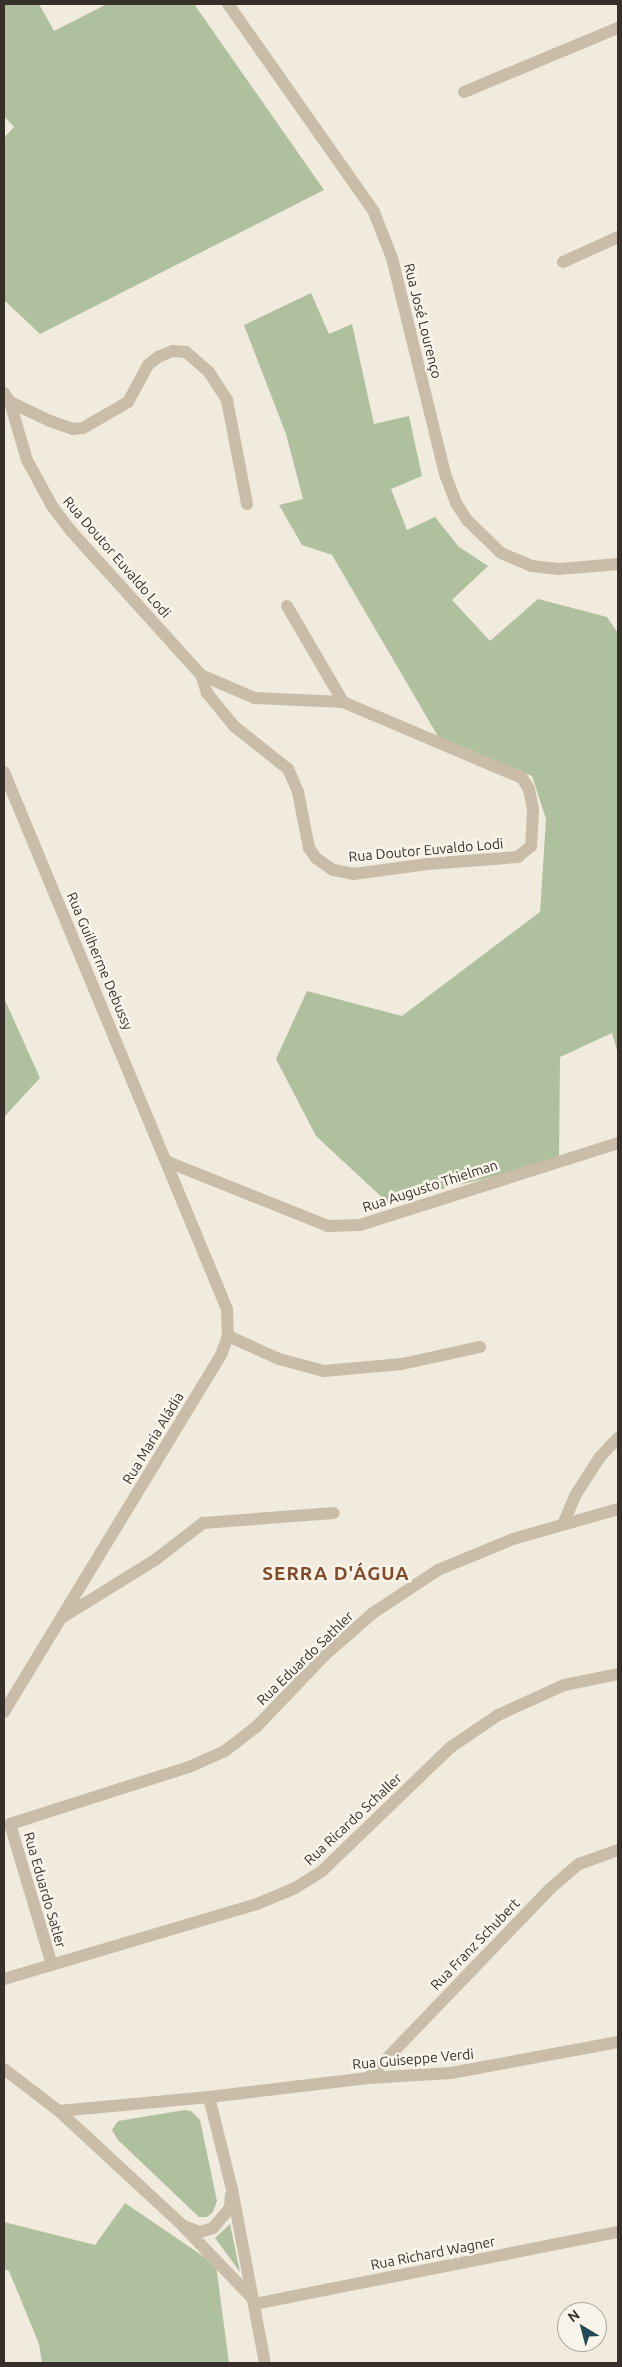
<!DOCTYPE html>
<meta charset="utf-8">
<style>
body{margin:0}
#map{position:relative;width:622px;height:2367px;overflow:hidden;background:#f1ebdd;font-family:Ubuntu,sans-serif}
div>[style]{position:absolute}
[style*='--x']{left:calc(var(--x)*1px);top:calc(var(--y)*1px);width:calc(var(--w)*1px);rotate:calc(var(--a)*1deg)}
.green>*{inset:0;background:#afc09e}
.minor>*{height:12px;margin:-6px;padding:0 6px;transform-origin:6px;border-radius:6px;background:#c9bdaa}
.tertiary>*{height:12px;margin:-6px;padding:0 6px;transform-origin:6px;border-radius:6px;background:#c9bdaa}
span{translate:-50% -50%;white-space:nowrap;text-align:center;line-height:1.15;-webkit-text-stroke:5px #f9f4ea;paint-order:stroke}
.street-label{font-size:14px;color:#372f29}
.district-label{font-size:19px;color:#824a26;font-weight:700;letter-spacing:1px}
.frame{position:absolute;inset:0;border:5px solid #372f29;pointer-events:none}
.north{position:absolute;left:557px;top:2302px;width:50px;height:50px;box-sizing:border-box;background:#f9f4ea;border:1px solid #aba59d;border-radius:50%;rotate:323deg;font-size:14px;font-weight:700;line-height:20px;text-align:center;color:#372f29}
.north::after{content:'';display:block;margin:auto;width:18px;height:22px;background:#204a56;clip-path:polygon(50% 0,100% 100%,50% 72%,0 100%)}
</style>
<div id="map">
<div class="green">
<i style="clip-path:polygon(4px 4px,39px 4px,54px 31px,107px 4px,194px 4px,324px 190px,40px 334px,4px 300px,4px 138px,14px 127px,4px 116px)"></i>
<i style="clip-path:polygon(311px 293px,329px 334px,352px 324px,374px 424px,409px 416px,422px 476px,391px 489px,407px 530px,435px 517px,459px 547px,488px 566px,452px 600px,490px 641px,538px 599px,607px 617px,618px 633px,618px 1054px,612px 1033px,560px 1057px,559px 1161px,387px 1202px,316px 1136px,276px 1059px,307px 991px,402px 1016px,540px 912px,546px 819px,532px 776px,439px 738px,332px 555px,302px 545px,279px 505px,303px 499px,286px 434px,244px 325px)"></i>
<i style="clip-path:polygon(4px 998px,40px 1078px,4px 1117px)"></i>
<i style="clip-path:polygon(185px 2110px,191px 2111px,200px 2120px,217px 2201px,213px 2212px,207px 2217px,199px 2217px,118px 2140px,112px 2130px,118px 2121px)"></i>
<i style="clip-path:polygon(125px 2203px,216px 2265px,229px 2363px,42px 2363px,39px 2344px,9px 2271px,4px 2269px,4px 2222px,95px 2245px)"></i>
<i style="clip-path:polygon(230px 2224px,240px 2272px,215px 2238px)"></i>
</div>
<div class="minor">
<i style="--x:464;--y:92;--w:167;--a:-22.6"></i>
<i style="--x:563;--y:262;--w:60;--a:-24.4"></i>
<i style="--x:4;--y:393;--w:11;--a:56"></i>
<i style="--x:10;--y:402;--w:60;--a:73.7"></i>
<i style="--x:27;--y:460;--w:52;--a:61.5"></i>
<i style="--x:52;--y:506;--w:31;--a:53"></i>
<i style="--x:71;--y:531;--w:194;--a:47.9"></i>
<i style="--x:201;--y:675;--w:59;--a:23.1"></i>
<i style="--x:255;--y:698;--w:88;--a:2.6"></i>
<i style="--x:343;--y:702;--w:194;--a:23"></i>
<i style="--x:522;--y:778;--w:13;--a:58"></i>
<i style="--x:529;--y:789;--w:21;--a:79"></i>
<i style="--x:533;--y:810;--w:36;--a:93"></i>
<i style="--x:531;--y:846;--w:17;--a:140"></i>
<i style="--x:518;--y:857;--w:90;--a:175.6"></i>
<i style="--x:428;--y:864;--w:75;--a:172.3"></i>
<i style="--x:354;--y:874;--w:21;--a:-169"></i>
<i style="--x:333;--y:870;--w:21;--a:-145"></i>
<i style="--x:316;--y:858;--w:12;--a:-125"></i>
<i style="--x:309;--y:848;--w:57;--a:-101.1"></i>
<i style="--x:298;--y:792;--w:25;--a:-113"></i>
<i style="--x:288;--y:769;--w:69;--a:-141.5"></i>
<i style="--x:234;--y:726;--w:43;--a:-129.3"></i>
<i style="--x:207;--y:693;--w:19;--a:-108"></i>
<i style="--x:10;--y:402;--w:44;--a:25.4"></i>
<i style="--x:50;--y:421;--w:24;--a:19"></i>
<i style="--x:73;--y:429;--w:10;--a:-6"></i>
<i style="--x:83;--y:428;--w:52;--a:-30"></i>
<i style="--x:128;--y:402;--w:42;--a:-61.6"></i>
<i style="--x:148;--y:365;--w:13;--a:-39"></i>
<i style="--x:158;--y:357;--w:16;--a:-22"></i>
<i style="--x:173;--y:351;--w:13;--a:4"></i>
<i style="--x:186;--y:352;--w:30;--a:41"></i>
<i style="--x:209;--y:372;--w:33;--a:57"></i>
<i style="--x:227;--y:400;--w:106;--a:79.1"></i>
<i style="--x:287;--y:606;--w:111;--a:59.7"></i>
<i style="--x:4;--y:772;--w:581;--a:67.45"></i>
<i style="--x:227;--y:1309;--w:27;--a:88"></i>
<i style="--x:228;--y:1336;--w:20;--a:110"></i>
<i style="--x:221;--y:1355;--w:418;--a:121.3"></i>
<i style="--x:168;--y:1162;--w:172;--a:21.8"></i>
<i style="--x:328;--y:1226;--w:32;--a:-2"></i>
<i style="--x:360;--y:1225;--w:271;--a:-17.6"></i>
<i style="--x:228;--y:1336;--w:56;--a:24.3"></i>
<i style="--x:279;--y:1359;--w:47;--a:14.9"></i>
<i style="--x:324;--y:1371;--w:78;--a:-5.1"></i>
<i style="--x:402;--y:1364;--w:80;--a:-12.3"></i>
<i style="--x:564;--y:1522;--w:30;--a:-67"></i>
<i style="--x:576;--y:1494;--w:44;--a:-57"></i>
<i style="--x:600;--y:1457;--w:26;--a:-47"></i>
<i style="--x:63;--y:1617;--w:108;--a:-31.8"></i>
<i style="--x:155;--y:1560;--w:61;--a:-37.6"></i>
<i style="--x:203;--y:1523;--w:131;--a:-4.4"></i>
<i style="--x:52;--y:1965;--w:147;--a:-106.6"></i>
<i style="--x:10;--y:1824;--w:188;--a:-17.7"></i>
<i style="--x:189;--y:1767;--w:39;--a:-24"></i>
<i style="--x:225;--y:1751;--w:39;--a:-38"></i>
<i style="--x:256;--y:1727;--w:101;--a:-46.2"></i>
<i style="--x:326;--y:1654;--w:62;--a:-41.1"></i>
<i style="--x:373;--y:1613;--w:78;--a:-33.5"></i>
<i style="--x:438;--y:1570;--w:81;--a:-22.5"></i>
<i style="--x:513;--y:1539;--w:109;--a:-15.9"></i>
<i style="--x:4;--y:1979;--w:264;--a:-16.5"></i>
<i style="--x:257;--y:1904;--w:41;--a:-22.8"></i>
<i style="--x:295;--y:1888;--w:32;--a:-32"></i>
<i style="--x:322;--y:1871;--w:179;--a:-43.9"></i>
<i style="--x:451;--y:1747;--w:57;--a:-34.2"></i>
<i style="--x:498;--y:1715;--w:72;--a:-24.4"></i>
<i style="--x:564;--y:1685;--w:55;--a:-11.5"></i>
<i style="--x:4;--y:2069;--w:69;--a:37.4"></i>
<i style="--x:59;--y:2111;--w:168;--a:42.8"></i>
<i style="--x:182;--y:2225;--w:101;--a:46.2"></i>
<i style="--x:368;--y:2078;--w:264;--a:-46.1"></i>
<i style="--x:551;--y:1888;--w:37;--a:-41"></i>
<i style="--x:579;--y:1864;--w:41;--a:-19.7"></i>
<i style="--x:209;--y:2097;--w:95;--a:76"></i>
<i style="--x:232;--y:2189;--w:177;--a:79.3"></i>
<i style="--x:59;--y:2111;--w:151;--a:-5.3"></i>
<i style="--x:209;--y:2097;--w:160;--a:-6.8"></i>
<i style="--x:368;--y:2078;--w:83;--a:-3.4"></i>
<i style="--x:451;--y:2073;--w:170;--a:-10.5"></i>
<i style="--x:184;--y:2226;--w:17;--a:21"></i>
<i style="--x:200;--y:2232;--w:14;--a:-17"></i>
<i style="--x:213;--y:2228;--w:26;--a:-50"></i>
<i style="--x:230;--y:2208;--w:13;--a:-86"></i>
<i style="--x:254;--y:2304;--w:371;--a:-11.2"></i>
</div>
<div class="tertiary">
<i style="--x:228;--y:4;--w:254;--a:54.9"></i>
<i style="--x:374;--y:212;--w:49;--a:68.6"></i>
<i style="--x:392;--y:258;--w:222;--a:76.2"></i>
<i style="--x:445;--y:474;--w:31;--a:69"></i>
<i style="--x:456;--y:503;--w:20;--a:57"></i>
<i style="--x:467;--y:520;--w:47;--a:44.1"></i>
<i style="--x:501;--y:553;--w:33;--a:23"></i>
<i style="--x:531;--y:566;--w:28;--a:6"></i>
<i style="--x:559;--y:569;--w:59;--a:-4.8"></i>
</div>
<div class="street-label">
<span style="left:423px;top:321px;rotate:76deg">Rua José Lourenço</span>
<span style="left:117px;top:557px;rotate:49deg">Rua Doutor Euvaldo Lodi</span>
<span style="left:426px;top:850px;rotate:-5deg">Rua Doutor Euvaldo Lodi</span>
<span style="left:100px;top:961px;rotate:67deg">Rua Guilherme Debussy</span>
<span style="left:430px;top:1186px;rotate:-18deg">Rua Augusto Thielman</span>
<span style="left:153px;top:1438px;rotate:-59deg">Rua Maria Aládia</span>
<span style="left:305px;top:1658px;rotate:-44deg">Rua Eduardo Sathler</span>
<span style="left:353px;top:1819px;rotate:-43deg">Rua Ricardo Schaller</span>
<span style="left:45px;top:1890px;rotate:74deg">Rua Eduardo Satler</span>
<span style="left:475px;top:1944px;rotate:-46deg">Rua Franz Schubert</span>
<span style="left:413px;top:2059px;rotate:-5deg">Rua Guiseppe Verdi</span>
<span style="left:433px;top:2253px;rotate:-11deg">Rua Richard Wagner</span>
</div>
<div class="district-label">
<span style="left:336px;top:1574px">SERRA D'ÁGUA</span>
</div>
<div class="frame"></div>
<div class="north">N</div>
</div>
